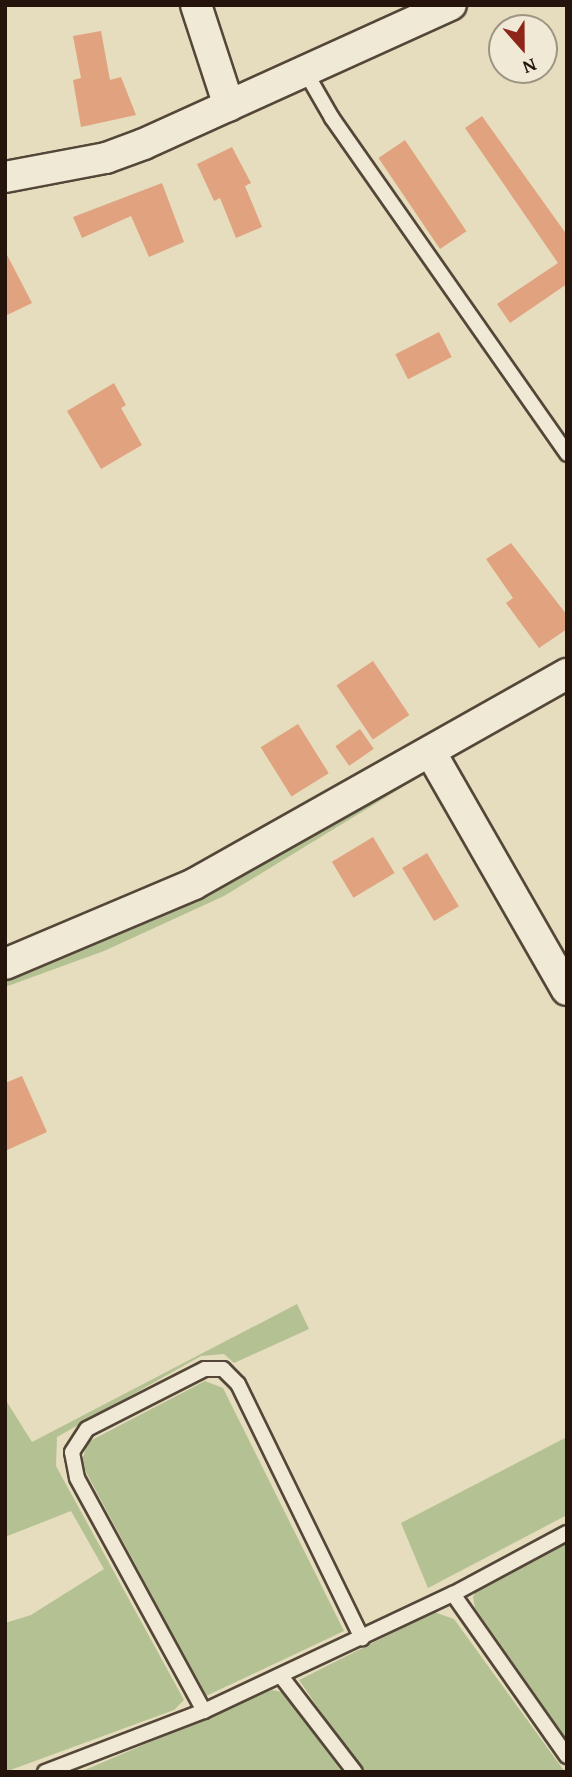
<!DOCTYPE html>
<style>
body{margin:0}
#map{position:relative;width:572px;height:1777px;overflow:hidden;background:#e6ddbe;font-family:"Gentium Book Plus",serif}
div>[style]{position:absolute}
[style*='--x']{left:calc(var(--x)*1px);top:calc(var(--y)*1px);width:calc(var(--w)*1px);rotate:calc(var(--a)*1deg)}
.green>*{inset:0;background:#b4c192}
.building>*{inset:0;background:#e1a37f;transform-origin:0 0}
.roads{filter:drop-shadow(2px 0 #544638) drop-shadow(-2px 0 #544638) drop-shadow(0 2px #544638) drop-shadow(0 -2px #544638)}
.service>*{height:14px;margin:-7px;padding:0 7px;transform-origin:7px;border-radius:7px;background:#efe9d5}
.minor>*{height:30px;margin:-15px;padding:0 15px;transform-origin:15px;border-radius:15px;background:#efe9d5}
span{translate:-50% -50%;white-space:nowrap;text-align:center;line-height:1.15;-webkit-text-stroke:6px #efe9d5;paint-order:stroke}
.frame{position:absolute;inset:0;border:7px solid #24140b;pointer-events:none}
.north{position:absolute;left:488px;top:14px;width:70px;height:70px;box-sizing:border-box;background:#efe9d5;border:2px solid #9e9484;border-radius:50%;rotate:159deg;font-size:19px;font-weight:700;line-height:28px;text-align:center;color:#24140b}
.north::after{content:'';display:block;margin:auto;width:24px;height:32px;background:#8f2418;clip-path:polygon(50% 0,100% 100%,50% 72%,0 100%)}
</style>
<div id="map">
<div class="green">
<i style="clip-path:polygon(542px 702px,224px 896px,104px 951px,5px 987px,5px 974px)"></i>
<i style="clip-path:polygon(297px 1304px,309px 1329px,234px 1363px,224px 1354px,201px 1356px,57px 1437px,56px 1466px,184px 1700px,174px 1710px,5px 1772px,5px 1623px,31px 1615px,104px 1569px,71px 1511px,5px 1537px,5px 1399px,32px 1442px)"></i>
<i style="clip-path:polygon(205px 1381px,223px 1388px,344px 1631px,206px 1696px,81px 1463px,88px 1442px)"></i>
<i style="clip-path:polygon(567px 1437px,567px 1515px,428px 1588px,401px 1523px)"></i>
<i style="clip-path:polygon(567px 1541px,567px 1740px,475px 1608px,473px 1597px,477px 1589px)"></i>
<i style="clip-path:polygon(434px 1612px,454px 1619px,565px 1772px,362px 1772px,299px 1680px)"></i>
<i style="clip-path:polygon(272px 1690px,282px 1692px,342px 1772px,80px 1772px)"></i>
</div>
<div class="building">
<i style="clip-path:polygon(101px 31px,110px 80px,121px 77px,136px 115px,81px 127px,73px 80px,81px 78px,73px 36px)"></i>
<i style="clip-path:polygon(482px 116px,567px 235px,567px 284px,510px 323px,497px 304px,558px 263px,465px 128px)"></i>
<i style="left:405px;top:140px;width:110px;height:32px;rotate:56deg"></i>
<i style="clip-path:polygon(232px 147px,251px 183px,245px 186px,262px 227px,236px 238px,220px 198px,214px 201px,197px 164px)"></i>
<i style="clip-path:polygon(162px 183px,184px 242px,149px 257px,131px 216px,82px 238px,73px 217px)"></i>
<i style="clip-path:polygon(5px 251px,32px 303px,5px 316px)"></i>
<i style="left:439px;top:332px;width:28px;height:49px;rotate:63deg"></i>
<i style="clip-path:polygon(114px 383px,126px 405px,121px 408px,142px 445px,101px 469px,67px 411px)"></i>
<i style="clip-path:polygon(511px 543px,567px 615px,567px 629px,539px 648px,506px 603px,513px 598px,486px 559px)"></i>
<i style="left:373px;top:661px;width:65px;height:44px;rotate:56deg"></i>
<i style="left:298px;top:724px;width:58px;height:44px;rotate:58deg"></i>
<i style="left:360px;top:729px;width:24px;height:30px;rotate:55deg"></i>
<i style="left:373px;top:837px;width:42px;height:48px;rotate:59deg"></i>
<i style="left:427px;top:853px;width:62px;height:29px;rotate:59deg"></i>
<i style="clip-path:polygon(22px 1076px,47px 1132px,5px 1151px,5px 1083px)"></i>
</div>
<div class="roads">
<div class="service">
<i style="--x:305;--y:71;--w:54;--a:60.1"></i>
<i style="--x:332;--y:118;--w:410;--a:55"></i>
<i style="--x:453;--y:1594;--w:198;--a:54.9"></i>
<i style="--x:281;--y:1676;--w:121;--a:52.4"></i>
<i style="--x:204;--y:1711;--w:265;--a:-118.6"></i>
<i style="--x:77;--y:1478;--w:26;--a:-101"></i>
<i style="--x:72;--y:1452;--w:27;--a:-57"></i>
<i style="--x:87;--y:1429;--w:132;--a:-27"></i>
<i style="--x:205;--y:1369;--w:18;--a:0"></i>
<i style="--x:223;--y:1369;--w:21;--a:45"></i>
<i style="--x:238;--y:1384;--w:283;--a:64"></i>
<i style="--x:45;--y:1772;--w:170;--a:-21"></i>
<i style="--x:204;--y:1711;--w:275;--a:-25.2"></i>
<i style="--x:453;--y:1594;--w:129;--a:-28.2"></i>
</div>
<div class="minor">
<i style="--x:196;--y:5;--w:106;--a:71.9"></i>
<i style="--x:5;--y:177;--w:103;--a:-10.7"></i>
<i style="--x:106;--y:158;--w:40;--a:-20.2"></i>
<i style="--x:144;--y:144;--w:337;--a:-24.4"></i>
<i style="--x:431;--y:753;--w:273;--a:60.2"></i>
<i style="--x:5;--y:964;--w:205;--a:-22.9"></i>
<i style="--x:194;--y:884;--w:428;--a:-29.4"></i>
</div>
</div>
<div class="frame"></div>
<div class="north">N</div>
</div>
